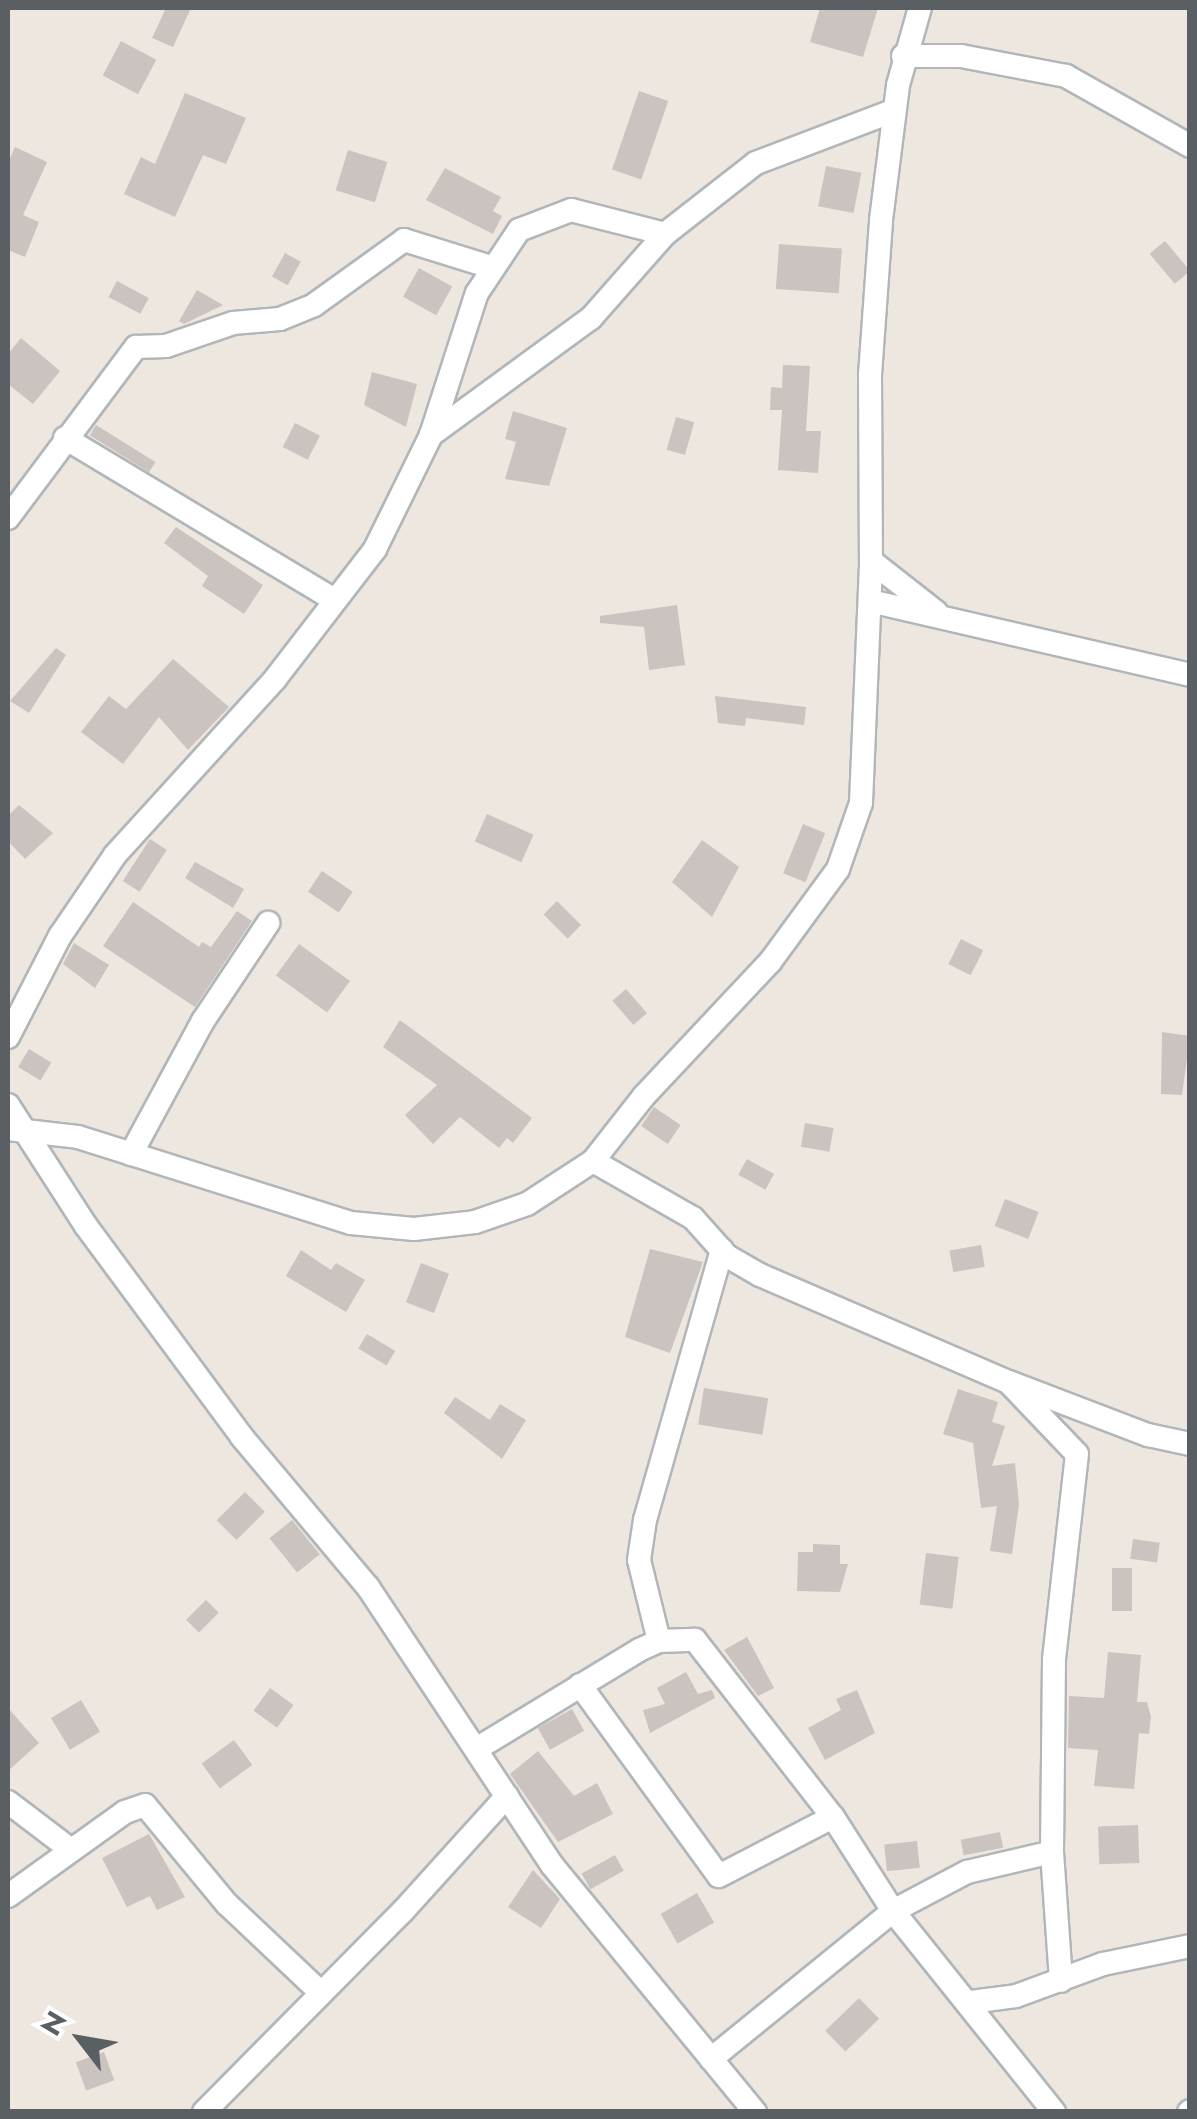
<!DOCTYPE html>
<style>
body{margin:0}
#map{position:relative;width:1197px;height:2119px;overflow:hidden;background:#ede7e0;font-family:Jost,sans-serif}
div>[style]{position:absolute}
[style*='--x']{left:calc(var(--x)*1px);top:calc(var(--y)*1px);width:calc(var(--w)*1px);rotate:calc(var(--a)*1deg)}
.building>*{inset:0;background:#cac3bf;transform-origin:0 0}
.roads{filter:drop-shadow(2px 0 #b1b6b9) drop-shadow(-2px 0 #b1b6b9) drop-shadow(0 2px #b1b6b9) drop-shadow(0 -2px #b1b6b9)}
.minor>*{height:22px;margin:-11px;padding:0 11px;transform-origin:11px;border-radius:11px;background:#fff}
span{translate:-50% -50%;white-space:nowrap;text-align:center;line-height:1.15;-webkit-text-stroke:8px #fff;paint-order:stroke}
.frame{position:absolute;inset:0;border:10px solid #595f62;pointer-events:none}
.north{position:absolute;left:30px;top:1989px;width:100px;height:100px;-webkit-text-stroke:8px #fff;paint-order:stroke;rotate:301deg;font-size:28px;font-weight:700;line-height:40px;text-align:center;color:#595f62}
.north::after{content:'';display:block;margin:auto;width:35px;height:45px;background:#595f62;clip-path:polygon(50% 0,100% 100%,50% 72%,0 100%)}
</style>
<div id="map">
<div class="building">
<i style="clip-path:polygon(166px 8px,191px 8px,173px 47px,152px 38px)"></i>
<i style="clip-path:polygon(820px 8px,878px 8px,863px 57px,810px 42px)"></i>
<i style="left:121px;top:41px;width:40px;height:39px;rotate:28deg"></i>
<i style="left:639px;top:91px;width:31px;height:83px;rotate:19deg"></i>
<i style="clip-path:polygon(185px 93px,246px 118px,226px 164px,203px 155px,175px 217px,124px 194px,141px 157px,155px 164px)"></i>
<i style="clip-path:polygon(15px 147px,47px 162px,23px 215px,39px 222px,25px 257px,8px 250px,8px 163px)"></i>
<i style="left:348px;top:150px;width:41px;height:42px;rotate:17deg"></i>
<i style="left:826px;top:166px;width:36px;height:41px;rotate:11deg"></i>
<i style="clip-path:polygon(445px 168px,501px 197px,493px 211px,502px 216px,493px 234px,426px 200px)"></i>
<i style="left:1165px;top:241px;width:39px;height:20px;rotate:50deg"></i>
<i style="left:779px;top:244px;width:63px;height:45px;rotate:4deg"></i>
<i style="left:285px;top:253px;width:18px;height:27px;rotate:29deg"></i>
<i style="left:419px;top:268px;width:38px;height:33px;rotate:29deg"></i>
<i style="left:117px;top:281px;width:36px;height:18px;rotate:28deg"></i>
<i style="clip-path:polygon(197px 290px,223px 305px,184px 324px,179px 321px)"></i>
<i style="clip-path:polygon(21px 338px,60px 371px,33px 404px,8px 384px,8px 354px)"></i>
<i style="clip-path:polygon(783px 365px,810px 366px,806px 431px,821px 431px,818px 473px,778px 470px,782px 410px,770px 410px,771px 387px,782px 388px)"></i>
<i style="clip-path:polygon(372px 372px,417px 384px,406px 427px,364px 405px)"></i>
<i style="clip-path:polygon(513px 411px,567px 428px,549px 486px,505px 479px,516px 442px,505px 439px)"></i>
<i style="left:676px;top:417px;width:19px;height:34px;rotate:16deg"></i>
<i style="left:295px;top:423px;width:28px;height:27px;rotate:27deg"></i>
<i style="left:96px;top:425px;width:70px;height:12px;rotate:32deg"></i>
<i style="clip-path:polygon(176px 527px,263px 585px,244px 614px,202px 586px,208px 576px,164px 543px)"></i>
<i style="clip-path:polygon(677px 605px,685px 665px,649px 670px,644px 627px,600px 623px,600px 616px)"></i>
<i style="clip-path:polygon(56px 648px,66px 655px,29px 713px,10px 701px)"></i>
<i style="clip-path:polygon(173px 659px,229px 707px,188px 750px,159px 717px,123px 764px,81px 732px,109px 696px,126px 709px)"></i>
<i style="clip-path:polygon(715px 696px,806px 707px,804px 725px,746px 718px,745px 726px,718px 723px)"></i>
<i style="clip-path:polygon(19px 805px,53px 833px,25px 859px,8px 841px,8px 816px)"></i>
<i style="left:487px;top:814px;width:51px;height:30px;rotate:24deg"></i>
<i style="left:803px;top:824px;width:24px;height:53px;rotate:22deg"></i>
<i style="left:150px;top:839px;width:20px;height:50px;rotate:33deg"></i>
<i style="clip-path:polygon(702px 840px,739px 867px,712px 917px,672px 882px)"></i>
<i style="clip-path:polygon(195px 862px,244px 889px,233px 908px,185px 878px)"></i>
<i style="left:322px;top:871px;width:37px;height:25px;rotate:34deg"></i>
<i style="left:557px;top:901px;width:34px;height:19px;rotate:45deg"></i>
<i style="clip-path:polygon(133px 902px,199px 947px,202px 942px,211px 947px,237px 911px,252px 921px,195px 1007px,103px 946px)"></i>
<i style="left:961px;top:939px;width:25px;height:28px;rotate:27deg"></i>
<i style="clip-path:polygon(74px 943px,109px 965px,95px 988px,63px 964px)"></i>
<i style="left:299px;top:944px;width:63px;height:39px;rotate:36deg"></i>
<i style="left:626px;top:989px;width:32px;height:18px;rotate:49deg"></i>
<i style="clip-path:polygon(400px 1020px,532px 1118px,513px 1143px,507px 1138px,499px 1148px,460px 1117px,433px 1144px,405px 1115px,437px 1085px,383px 1047px)"></i>
<i style="clip-path:polygon(1162px 1032px,1190px 1036px,1182px 1095px,1161px 1094px)"></i>
<i style="left:29px;top:1049px;width:26px;height:21px;rotate:31deg"></i>
<i style="left:654px;top:1107px;width:32px;height:23px;rotate:34deg"></i>
<i style="left:805px;top:1123px;width:29px;height:24px;rotate:10deg"></i>
<i style="left:747px;top:1159px;width:31px;height:18px;rotate:29deg"></i>
<i style="left:1005px;top:1199px;width:36px;height:29px;rotate:21deg"></i>
<i style="left:981px;top:1245px;width:22px;height:32px;rotate:80deg"></i>
<i style="clip-path:polygon(650px 1249px,703px 1262px,670px 1353px,625px 1337px)"></i>
<i style="clip-path:polygon(301px 1250px,331px 1270px,336px 1263px,365px 1280px,346px 1312px,286px 1276px)"></i>
<i style="left:421px;top:1263px;width:30px;height:42px;rotate:21deg"></i>
<i style="left:367px;top:1334px;width:33px;height:17px;rotate:31deg"></i>
<i style="left:704px;top:1388px;width:65px;height:37px;rotate:9deg"></i>
<i style="clip-path:polygon(958px 1389px,998px 1402px,992px 1422px,1005px 1426px,992px 1466px,1015px 1463px,1019px 1504px,1012px 1554px,990px 1551px,997px 1506px,981px 1508px,973px 1443px,943px 1434px)"></i>
<i style="clip-path:polygon(455px 1397px,490px 1420px,500px 1404px,526px 1420px,502px 1459px,444px 1413px)"></i>
<i style="left:245px;top:1492px;width:28px;height:40px;rotate:45deg"></i>
<i style="left:292px;top:1520px;width:44px;height:29px;rotate:51deg"></i>
<i style="left:1133px;top:1539px;width:27px;height:20px;rotate:8deg"></i>
<i style="clip-path:polygon(813px 1544px,840px 1545px,840px 1564px,848px 1564px,840px 1592px,797px 1591px,798px 1552px,813px 1552px)"></i>
<i style="left:926px;top:1553px;width:33px;height:52px;rotate:7deg"></i>
<i style="left:1112px;top:1568px;width:20px;height:43px"></i>
<i style="left:206px;top:1600px;width:18px;height:28px;rotate:45deg"></i>
<i style="clip-path:polygon(747px 1637px,774px 1688px,758px 1696px,724px 1650px)"></i>
<i style="clip-path:polygon(1108px 1652px,1141px 1655px,1137px 1702px,1147px 1702px,1151px 1717px,1149px 1734px,1139px 1733px,1134px 1789px,1094px 1786px,1098px 1750px,1068px 1748px,1069px 1696px,1104px 1698px)"></i>
<i style="clip-path:polygon(686px 1672px,698px 1694px,712px 1690px,715px 1698px,650px 1733px,643px 1710px,665px 1704px,657px 1688px)"></i>
<i style="left:270px;top:1688px;width:29px;height:28px;rotate:36deg"></i>
<i style="clip-path:polygon(857px 1690px,875px 1733px,825px 1760px,808px 1728px,841px 1710px,836px 1699px)"></i>
<i style="left:81px;top:1700px;width:37px;height:35px;rotate:59deg"></i>
<i style="clip-path:polygon(8px 1708px,39px 1743px,8px 1771px)"></i>
<i style="left:572px;top:1709px;width:25px;height:39px;rotate:61deg"></i>
<i style="left:234px;top:1740px;width:31px;height:40px;rotate:54deg"></i>
<i style="clip-path:polygon(538px 1751px,574px 1796px,597px 1783px,613px 1814px,558px 1842px,510px 1774px)"></i>
<i style="left:1138px;top:1825px;width:38px;height:40px;rotate:88deg"></i>
<i style="left:1000px;top:1832px;width:16px;height:40px;rotate:79deg"></i>
<i style="clip-path:polygon(149px 1834px,185px 1897px,157px 1910px,150px 1896px,127px 1907px,102px 1858px)"></i>
<i style="left:917px;top:1841px;width:27px;height:33px;rotate:84deg"></i>
<i style="left:615px;top:1855px;width:18px;height:38px;rotate:61deg"></i>
<i style="clip-path:polygon(533px 1870px,560px 1899px,541px 1928px,508px 1907px)"></i>
<i style="left:697px;top:1893px;width:34px;height:42px;rotate:60deg"></i>
<i style="left:859px;top:1998px;width:29px;height:47px;rotate:46deg"></i>
<i style="left:104px;top:2052px;width:30px;height:30px;rotate:70deg"></i>
</div>
<div class="roads">
<div class="minor">
<i style="--x:903;--y:56;--w:58;--a:0"></i>
<i style="--x:961;--y:56;--w:107;--a:10.8"></i>
<i style="--x:1066;--y:76;--w:142;--a:29.4"></i>
<i style="--x:431;--y:435;--w:198;--a:-36.2"></i>
<i style="--x:591;--y:318;--w:112;--a:-48.6"></i>
<i style="--x:65;--y:438;--w:313;--a:31"></i>
<i style="--x:8;--y:518;--w:214;--a:-53.2"></i>
<i style="--x:136;--y:347;--w:30;--a:-2"></i>
<i style="--x:166;--y:346;--w:71;--a:-18.9"></i>
<i style="--x:233;--y:323;--w:47;--a:-4.9"></i>
<i style="--x:280;--y:319;--w:37;--a:-22"></i>
<i style="--x:314;--y:305;--w:111;--a:-35.8"></i>
<i style="--x:404;--y:240;--w:91;--a:17.2"></i>
<i style="--x:871;--y:561;--w:83;--a:38.1"></i>
<i style="--x:870;--y:601;--w:328;--a:13"></i>
<i style="--x:8;--y:1037;--w:114;--a:-62.8"></i>
<i style="--x:60;--y:936;--w:98;--a:-55.8"></i>
<i style="--x:115;--y:855;--w:238;--a:-47.7"></i>
<i style="--x:275;--y:679;--w:164;--a:-52.4"></i>
<i style="--x:375;--y:549;--w:127;--a:-63.8"></i>
<i style="--x:431;--y:435;--w:149;--a:-72.1"></i>
<i style="--x:477;--y:293;--w:76;--a:-56.3"></i>
<i style="--x:519;--y:230;--w:56;--a:-21"></i>
<i style="--x:571;--y:210;--w:97;--a:14.3"></i>
<i style="--x:665;--y:234;--w:115;--a:-38"></i>
<i style="--x:756;--y:163;--w:147;--a:-20.8"></i>
<i style="--x:8;--y:1105;--w:144;--a:57.2"></i>
<i style="--x:86;--y:1226;--w:262;--a:53.5"></i>
<i style="--x:242;--y:1437;--w:196;--a:50"></i>
<i style="--x:368;--y:1587;--w:333;--a:56.5"></i>
<i style="--x:552;--y:1865;--w:320;--a:50.6"></i>
<i style="--x:8;--y:1129;--w:70;--a:6.5"></i>
<i style="--x:78;--y:1137;--w:286;--a:17.5"></i>
<i style="--x:351;--y:1223;--w:63;--a:5.4"></i>
<i style="--x:414;--y:1229;--w:61;--a:-6.5"></i>
<i style="--x:475;--y:1222;--w:55;--a:-19.1"></i>
<i style="--x:527;--y:1204;--w:79;--a:-33.1"></i>
<i style="--x:593;--y:1161;--w:83;--a:-51.9"></i>
<i style="--x:644;--y:1096;--w:184;--a:-46.8"></i>
<i style="--x:770;--y:962;--w:115;--a:-53.8"></i>
<i style="--x:838;--y:869;--w:70;--a:-70.8"></i>
<i style="--x:861;--y:803;--w:235;--a:-87.6"></i>
<i style="--x:871;--y:568;--w:193;--a:-90.3"></i>
<i style="--x:870;--y:375;--w:155;--a:-85.9"></i>
<i style="--x:881;--y:220;--w:136;--a:-82.8"></i>
<i style="--x:898;--y:85;--w:80;--a:-74.1"></i>
<i style="--x:131;--y:1154;--w:151;--a:-61.6"></i>
<i style="--x:203;--y:1021;--w:118;--a:-56.4"></i>
<i style="--x:593;--y:1161;--w:115;--a:29.7"></i>
<i style="--x:693;--y:1218;--w:51;--a:48.2"></i>
<i style="--x:727;--y:1256;--w:38;--a:30"></i>
<i style="--x:760;--y:1275;--w:271;--a:23.3"></i>
<i style="--x:1009;--y:1382;--w:149;--a:20.9"></i>
<i style="--x:1148;--y:1435;--w:43;--a:12.1"></i>
<i style="--x:1011;--y:1385;--w:95;--a:46.3"></i>
<i style="--x:1077;--y:1454;--w:207;--a:96.4"></i>
<i style="--x:1054;--y:1660;--w:192;--a:90.6"></i>
<i style="--x:1052;--y:1852;--w:129;--a:86"></i>
<i style="--x:659;--y:1641;--w:83;--a:-103.9"></i>
<i style="--x:639;--y:1560;--w:40;--a:-81.5"></i>
<i style="--x:645;--y:1520;--w:281;--a:-74.1"></i>
<i style="--x:580;--y:1685;--w:236;--a:54"></i>
<i style="--x:719;--y:1876;--w:128;--a:-27.4"></i>
<i style="--x:478;--y:1748;--w:188;--a:-31.3"></i>
<i style="--x:639;--y:1650;--w:22;--a:-24"></i>
<i style="--x:659;--y:1641;--w:36;--a:-2"></i>
<i style="--x:695;--y:1640;--w:224;--a:52.1"></i>
<i style="--x:833;--y:1817;--w:112;--a:57.4"></i>
<i style="--x:893;--y:1911;--w:258;--a:51.3"></i>
<i style="--x:8;--y:1802;--w:78;--a:37.2"></i>
<i style="--x:8;--y:1896;--w:144;--a:-35.7"></i>
<i style="--x:125;--y:1812;--w:21;--a:-19"></i>
<i style="--x:145;--y:1805;--w:129;--a:50.4"></i>
<i style="--x:227;--y:1904;--w:127;--a:43.4"></i>
<i style="--x:971;--y:2002;--w:45;--a:-7.6"></i>
<i style="--x:1016;--y:1996;--w:93;--a:-20.2"></i>
<i style="--x:1103;--y:1964;--w:89;--a:-11.7"></i>
<i style="--x:711;--y:2059;--w:235;--a:-39.1"></i>
<i style="--x:893;--y:1911;--w:84;--a:-27.8"></i>
<i style="--x:967;--y:1872;--w:87;--a:-13.2"></i>
<i style="--x:204;--y:2112;--w:283;--a:-45.3"></i>
<i style="--x:403;--y:1911;--w:155;--a:-47.9"></i>
<i style="--x:1189;--y:2112;--w:1;--a:-45"></i>
</div>
</div>
<div class="frame"></div>
<div class="north">N</div>
</div>
